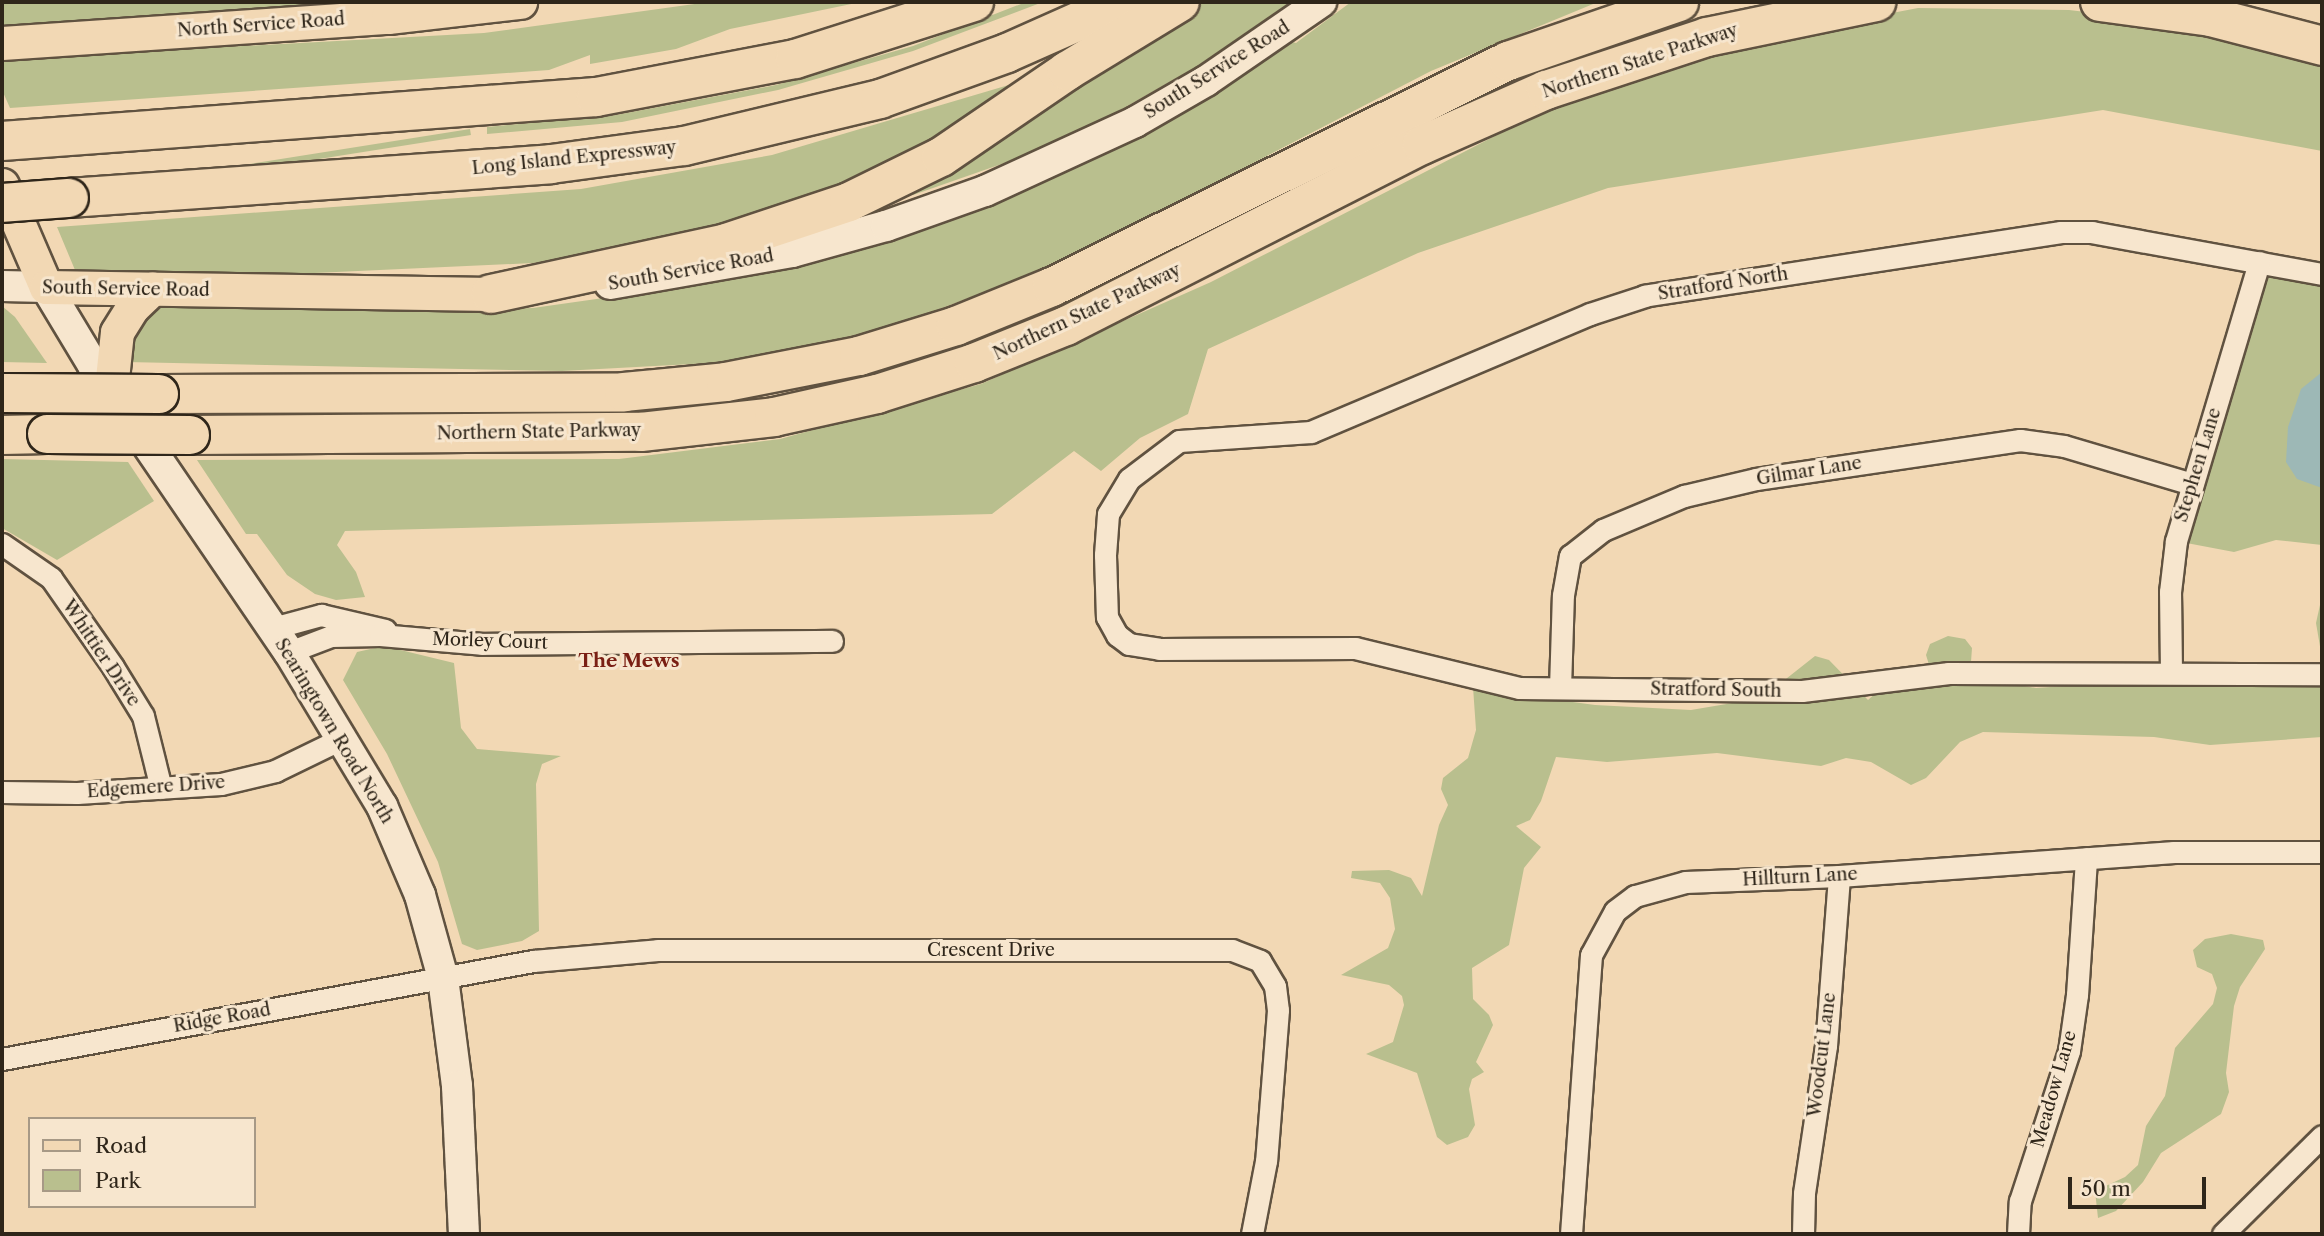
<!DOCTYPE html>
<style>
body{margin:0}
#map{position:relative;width:2324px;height:1236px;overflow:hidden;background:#f2d8b4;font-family:"Libre Caslon Text",serif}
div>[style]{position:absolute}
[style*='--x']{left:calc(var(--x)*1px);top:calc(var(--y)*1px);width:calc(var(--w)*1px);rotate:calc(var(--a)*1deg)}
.green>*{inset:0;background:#b9bf8e;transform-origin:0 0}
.water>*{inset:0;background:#9db8b6}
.roads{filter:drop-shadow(2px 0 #605240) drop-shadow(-2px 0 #605240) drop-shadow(0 2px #605240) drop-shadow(0 -2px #605240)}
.minor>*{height:21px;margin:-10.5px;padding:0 10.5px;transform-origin:10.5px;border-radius:10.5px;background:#f7e6ce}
.secondary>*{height:30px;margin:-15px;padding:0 15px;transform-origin:15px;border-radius:15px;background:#f7e6ce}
.primary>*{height:33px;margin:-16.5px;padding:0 16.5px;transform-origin:16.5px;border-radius:16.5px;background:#f2d8b4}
.motorway>*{height:38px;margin:-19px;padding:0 19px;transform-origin:19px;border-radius:19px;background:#f2d8b4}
.bridges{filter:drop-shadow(2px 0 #2f261a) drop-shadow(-2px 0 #2f261a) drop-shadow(0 2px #2f261a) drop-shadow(0 -2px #2f261a)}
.motorway-bridge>*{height:38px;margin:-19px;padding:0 19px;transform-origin:19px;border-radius:19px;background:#f2d8b4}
span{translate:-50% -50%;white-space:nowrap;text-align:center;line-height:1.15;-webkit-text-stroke:6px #f7e6ce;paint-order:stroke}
.street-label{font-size:18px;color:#2f261a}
.neighbourhood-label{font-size:19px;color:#7a1f14;font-weight:700}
.frame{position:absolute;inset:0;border:4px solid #2f261a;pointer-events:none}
.legend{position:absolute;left:28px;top:1117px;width:228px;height:91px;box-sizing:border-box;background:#f7e6ce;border:2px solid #a79986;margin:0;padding:9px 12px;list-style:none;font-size:21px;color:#2f261a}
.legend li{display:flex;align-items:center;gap:14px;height:35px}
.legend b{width:35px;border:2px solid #a79986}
.scale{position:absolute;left:2068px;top:1177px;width:138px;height:32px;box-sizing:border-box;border:4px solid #2f261a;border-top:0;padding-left:9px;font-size:21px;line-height:24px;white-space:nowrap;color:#2f261a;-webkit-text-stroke:5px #f7e6ce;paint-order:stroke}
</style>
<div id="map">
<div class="green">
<i style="clip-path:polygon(2px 2px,503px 2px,2px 42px)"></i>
<i style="clip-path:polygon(709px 2px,861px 2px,730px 29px,676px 49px,590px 64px,590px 55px,549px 70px,10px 108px,2px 90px,3px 59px,484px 33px)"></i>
<i style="clip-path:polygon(1026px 2px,1043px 2px,913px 51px,778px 90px,622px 122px,487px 134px,487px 127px,616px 115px,776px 85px,913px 46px)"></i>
<i style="clip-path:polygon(1203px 2px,1297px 2px,1256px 33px,1062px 143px,913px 195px,906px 189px)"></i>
<i style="clip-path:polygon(1351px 2px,1598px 2px,1431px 71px,1056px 265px,900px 324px,748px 361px,562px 371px,126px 362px,137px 313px,157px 302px,406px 310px,533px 308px,695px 285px,861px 246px,1285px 40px,1296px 43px)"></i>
<i style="clip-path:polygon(1918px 8px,2069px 10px,2247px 31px,2322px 56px,2322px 151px,2103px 110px,1608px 188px,1418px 253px,1208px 349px,1188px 414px,1140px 438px,1101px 471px,1074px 451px,992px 514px,345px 531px,337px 545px,356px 572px,365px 597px,336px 600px,315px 594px,287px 575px,257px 534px,246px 534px,197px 460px,619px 459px,780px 439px,981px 384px,1211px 282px,1565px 100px,1727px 45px)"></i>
<i style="clip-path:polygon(1019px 82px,895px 168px,660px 247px,533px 263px,271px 275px,75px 270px,57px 227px,581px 189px,772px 155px)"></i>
<i style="left:470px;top:129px;width:6px;height:470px;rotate:81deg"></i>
<i style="clip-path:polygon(2259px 262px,2322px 274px,2322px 545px,2276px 540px,2234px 552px,2176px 541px)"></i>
<i style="clip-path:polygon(2px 306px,15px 317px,47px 363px,2px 362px)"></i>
<i style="clip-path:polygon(2px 459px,128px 462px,154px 501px,57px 560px,2px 528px)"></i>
<i style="clip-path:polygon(2322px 596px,2322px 658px,2316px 623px)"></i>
<i style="clip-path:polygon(1948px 636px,1965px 639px,1972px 648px,1971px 662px,2006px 683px,2036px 688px,2121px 682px,2322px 682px,2322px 737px,2210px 745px,2154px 737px,1983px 732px,1960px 742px,1926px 778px,1911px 785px,1871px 762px,1846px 758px,1821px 766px,1717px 753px,1607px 762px,1556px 757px,1541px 801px,1530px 820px,1516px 826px,1541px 847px,1524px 868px,1509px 945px,1472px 968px,1473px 999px,1489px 1015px,1493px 1025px,1476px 1062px,1484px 1072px,1472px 1079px,1469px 1089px,1475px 1125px,1468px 1137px,1447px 1145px,1437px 1137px,1417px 1073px,1366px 1054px,1393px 1042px,1404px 1005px,1402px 996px,1389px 985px,1341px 975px,1388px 948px,1395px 929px,1390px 898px,1380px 883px,1351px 878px,1352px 871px,1389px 870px,1411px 878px,1422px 896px,1439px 825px,1448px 805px,1441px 789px,1443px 778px,1468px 758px,1476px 730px,1473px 687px,1542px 688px,1558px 700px,1595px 705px,1691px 710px,1762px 698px,1815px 656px,1829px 660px,1868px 700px,1901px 670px,1930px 668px,1926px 655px,1930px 644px)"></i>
<i style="clip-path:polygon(384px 646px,454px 663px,461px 728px,477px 749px,561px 756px,542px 764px,536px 784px,539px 931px,522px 941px,477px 950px,462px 944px,438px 862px,387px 754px,343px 680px,357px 652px)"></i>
<i style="clip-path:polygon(2231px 934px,2263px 940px,2265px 949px,2240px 987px,2234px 1006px,2226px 1073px,2229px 1092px,2221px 1114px,2161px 1153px,2143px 1182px,2116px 1211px,2098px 1218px,2095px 1191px,2125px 1177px,2138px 1165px,2146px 1126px,2165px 1096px,2175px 1048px,2213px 1004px,2217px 988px,2212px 974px,2197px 967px,2193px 950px,2205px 939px)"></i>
</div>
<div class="water">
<i style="clip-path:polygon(2322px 372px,2322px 488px,2297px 479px,2286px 462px,2288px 427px,2301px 389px)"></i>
</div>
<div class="roads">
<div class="minor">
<i style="--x:2322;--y:274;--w:234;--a:-169.7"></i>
<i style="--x:2092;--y:232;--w:31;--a:180"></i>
<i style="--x:2061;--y:232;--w:421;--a:171.3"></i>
<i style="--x:1645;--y:296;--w:58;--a:161.9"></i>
<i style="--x:1590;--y:314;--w:303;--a:157.1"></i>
<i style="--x:1311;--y:432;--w:132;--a:176.1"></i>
<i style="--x:1179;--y:441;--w:63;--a:142.8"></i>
<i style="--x:1129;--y:479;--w:41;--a:121"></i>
<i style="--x:1108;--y:514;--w:41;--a:94.2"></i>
<i style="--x:1105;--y:555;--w:62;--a:88.2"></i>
<i style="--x:1107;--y:617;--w:21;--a:61"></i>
<i style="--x:1117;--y:635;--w:15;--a:37"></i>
<i style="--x:1129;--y:644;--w:30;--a:9"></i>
<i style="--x:1159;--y:649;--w:196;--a:-0.3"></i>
<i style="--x:1355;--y:648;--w:169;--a:13.7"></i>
<i style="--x:1519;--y:688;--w:283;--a:0.6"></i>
<i style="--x:1802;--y:691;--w:148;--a:-7"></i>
<i style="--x:1949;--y:673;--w:373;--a:0.2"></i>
<i style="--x:2;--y:544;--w:60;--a:34.8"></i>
<i style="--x:51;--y:578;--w:108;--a:55.1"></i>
<i style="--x:113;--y:667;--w:57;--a:58.5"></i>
<i style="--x:143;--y:716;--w:74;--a:76"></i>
<i style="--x:273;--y:628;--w:50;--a:-15.2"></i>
<i style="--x:321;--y:615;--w:66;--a:13.2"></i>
<i style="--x:289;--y:652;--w:45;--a:-20.9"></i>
<i style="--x:331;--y:636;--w:49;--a:-1.2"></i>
<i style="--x:380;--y:635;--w:102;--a:5"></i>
<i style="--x:482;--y:644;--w:350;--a:-0.5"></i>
<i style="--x:2171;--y:672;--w:80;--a:-90.7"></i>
<i style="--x:2170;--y:592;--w:51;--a:-83.3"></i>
<i style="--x:2176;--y:541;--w:291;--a:-73.4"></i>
<i style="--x:1560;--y:688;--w:93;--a:-88.2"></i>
<i style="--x:1563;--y:595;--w:40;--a:-80"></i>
<i style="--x:1570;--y:556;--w:42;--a:-38.2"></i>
<i style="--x:1603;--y:530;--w:88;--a:-22.8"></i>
<i style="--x:1684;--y:496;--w:74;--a:-13.3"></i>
<i style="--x:1756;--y:479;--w:267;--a:-8.4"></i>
<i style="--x:2020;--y:440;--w:44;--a:7.8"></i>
<i style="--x:2064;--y:446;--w:134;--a:16.5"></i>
<i style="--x:2;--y:792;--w:75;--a:0.8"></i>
<i style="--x:77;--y:793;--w:144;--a:-3.6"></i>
<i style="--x:221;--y:784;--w:56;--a:-13.5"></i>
<i style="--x:275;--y:771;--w:76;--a:-25.9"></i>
<i style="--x:2;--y:1059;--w:540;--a:-10.46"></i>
<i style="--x:533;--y:961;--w:125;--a:-5"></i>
<i style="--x:658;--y:950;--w:574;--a:0"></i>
<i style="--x:1232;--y:950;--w:30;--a:21"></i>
<i style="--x:1260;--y:961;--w:29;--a:59"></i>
<i style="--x:1275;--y:986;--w:24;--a:83"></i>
<i style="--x:1278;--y:1010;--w:151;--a:94.5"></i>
<i style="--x:1266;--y:1161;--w:74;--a:100.9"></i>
<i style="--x:1571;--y:1234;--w:280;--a:-85.9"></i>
<i style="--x:1591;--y:955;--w:50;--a:-61.4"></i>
<i style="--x:1615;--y:911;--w:25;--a:-37"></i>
<i style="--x:1635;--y:896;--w:52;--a:-15.6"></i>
<i style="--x:1685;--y:882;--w:154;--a:-2.2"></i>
<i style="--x:1839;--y:876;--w:336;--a:-4.1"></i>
<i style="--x:2174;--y:852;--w:148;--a:0"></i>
<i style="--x:1803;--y:1234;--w:41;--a:-88.6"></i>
<i style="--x:1804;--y:1193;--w:149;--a:-81.5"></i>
<i style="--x:1826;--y:1046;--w:170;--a:-85.6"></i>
<i style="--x:2018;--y:1234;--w:33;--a:-87"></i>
<i style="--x:2020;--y:1201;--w:158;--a:-71.9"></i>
<i style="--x:2069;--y:1051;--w:57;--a:-81.9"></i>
<i style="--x:2077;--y:995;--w:137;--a:-86.2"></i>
<i style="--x:2223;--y:1234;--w:139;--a:-44.7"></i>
</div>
<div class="secondary">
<i style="--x:610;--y:284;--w:185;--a:-10"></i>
<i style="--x:792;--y:252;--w:98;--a:-15.5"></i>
<i style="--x:886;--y:226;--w:105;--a:-19.5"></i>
<i style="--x:985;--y:191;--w:165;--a:-24.7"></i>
<i style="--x:1135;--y:122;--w:82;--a:-30"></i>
<i style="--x:1206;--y:81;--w:140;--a:-34.5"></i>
<i style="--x:2;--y:286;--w:44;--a:1.3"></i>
<i style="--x:46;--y:287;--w:91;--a:58.9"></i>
<i style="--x:93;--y:365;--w:348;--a:55.7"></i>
<i style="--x:289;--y:652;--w:180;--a:58.9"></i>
<i style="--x:382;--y:806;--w:97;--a:66.9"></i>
<i style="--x:420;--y:895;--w:86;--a:74.5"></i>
<i style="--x:443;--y:978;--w:109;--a:82.6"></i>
<i style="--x:457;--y:1086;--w:148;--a:87.3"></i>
</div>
<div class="primary">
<i style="--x:2;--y:43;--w:387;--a:-3.9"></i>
<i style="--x:388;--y:17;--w:133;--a:-6.5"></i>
<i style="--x:2;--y:185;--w:111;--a:66.7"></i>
<i style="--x:46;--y:287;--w:445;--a:0.9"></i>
<i style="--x:111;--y:388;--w:56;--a:-83.9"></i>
<i style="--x:117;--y:332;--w:28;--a:-58"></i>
<i style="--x:132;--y:308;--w:28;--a:-44"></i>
</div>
<div class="motorway">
<i style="--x:2100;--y:2;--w:112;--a:7.7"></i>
<i style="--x:2211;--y:17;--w:115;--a:14.6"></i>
<i style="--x:2;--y:141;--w:596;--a:-4.24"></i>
<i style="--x:596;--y:97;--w:203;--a:-10.8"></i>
<i style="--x:795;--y:59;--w:188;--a:-17.7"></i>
<i style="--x:69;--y:198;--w:483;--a:-4"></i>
<i style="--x:551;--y:164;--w:134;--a:-7.7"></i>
<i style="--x:684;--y:146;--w:202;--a:-13.5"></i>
<i style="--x:880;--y:99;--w:135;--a:-19.9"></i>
<i style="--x:1007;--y:53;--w:126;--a:-23.9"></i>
<i style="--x:491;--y:294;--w:240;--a:-12.2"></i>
<i style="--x:726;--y:243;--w:130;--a:-18.4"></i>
<i style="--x:849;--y:202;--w:102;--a:-26.1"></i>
<i style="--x:941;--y:157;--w:153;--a:-34.3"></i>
<i style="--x:1067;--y:71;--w:132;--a:-31.4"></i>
<i style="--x:159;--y:394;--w:465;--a:-0.2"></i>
<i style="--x:624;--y:392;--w:102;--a:-5.6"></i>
<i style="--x:726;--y:382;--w:136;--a:-11.1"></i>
<i style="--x:859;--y:356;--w:102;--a:-17.2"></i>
<i style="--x:956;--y:326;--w:104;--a:-22.1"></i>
<i style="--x:1052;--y:287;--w:509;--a:-26.36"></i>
<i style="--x:1508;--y:61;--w:181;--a:-19"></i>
<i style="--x:2;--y:435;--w:45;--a:-1.3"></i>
<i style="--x:190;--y:435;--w:451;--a:-0.4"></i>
<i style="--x:641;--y:432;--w:134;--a:-6.4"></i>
<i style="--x:774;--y:417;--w:106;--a:-12.6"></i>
<i style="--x:877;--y:394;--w:102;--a:-17.7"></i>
<i style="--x:974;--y:363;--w:99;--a:-21.9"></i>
<i style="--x:1066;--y:326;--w:399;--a:-27"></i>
<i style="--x:1422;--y:145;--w:136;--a:-23.9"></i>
<i style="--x:1546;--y:90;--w:169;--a:-18.2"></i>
<i style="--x:1707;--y:37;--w:173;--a:-11.7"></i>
</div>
</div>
<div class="bridges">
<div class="motorway-bridge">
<i style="--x:2;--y:203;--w:67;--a:-4.3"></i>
<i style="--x:4;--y:393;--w:155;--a:0.4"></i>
<i style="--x:47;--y:434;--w:143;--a:0.4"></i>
</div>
</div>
<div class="street-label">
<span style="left:261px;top:25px;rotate:-4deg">North Service Road</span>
<span style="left:1640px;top:61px;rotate:-18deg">Northern State Parkway</span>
<span style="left:1217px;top:70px;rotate:-32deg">South Service Road</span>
<span style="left:574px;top:158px;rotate:-6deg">Long Island Expressway</span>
<span style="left:691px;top:270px;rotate:-10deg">South Service Road</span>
<span style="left:1723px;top:284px;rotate:-9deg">Stratford North</span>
<span style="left:126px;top:289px;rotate:1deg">South Service Road</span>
<span style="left:1087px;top:312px;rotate:-25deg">Northern State Parkway</span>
<span style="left:539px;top:432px;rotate:-1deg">Northern State Parkway</span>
<span style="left:2198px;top:465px;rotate:-73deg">Stephen Lane</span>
<span style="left:1809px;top:471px;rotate:-9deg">Gilmar Lane</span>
<span style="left:490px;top:641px;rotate:2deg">Morley Court</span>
<span style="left:101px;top:653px;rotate:56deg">Whittier Drive</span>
<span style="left:1716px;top:690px;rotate:1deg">Stratford South</span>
<span style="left:334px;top:731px;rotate:59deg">Searingtown Road North</span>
<span style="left:156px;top:787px;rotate:-4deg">Edgemere Drive</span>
<span style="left:1800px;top:877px;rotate:-3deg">Hillturn Lane</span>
<span style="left:991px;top:950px">Crescent Drive</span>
<span style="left:222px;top:1018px;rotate:-10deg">Ridge Road</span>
<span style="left:1822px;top:1055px;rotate:-83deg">Woodcut Lane</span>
<span style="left:2054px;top:1089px;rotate:-74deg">Meadow Lane</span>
</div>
<div class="neighbourhood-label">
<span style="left:629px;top:661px">The Mews</span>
</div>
<div class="frame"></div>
<ul class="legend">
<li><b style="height:9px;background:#f2d8b4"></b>Road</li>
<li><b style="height:19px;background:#b9bf8e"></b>Park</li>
</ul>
<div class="scale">50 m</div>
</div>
